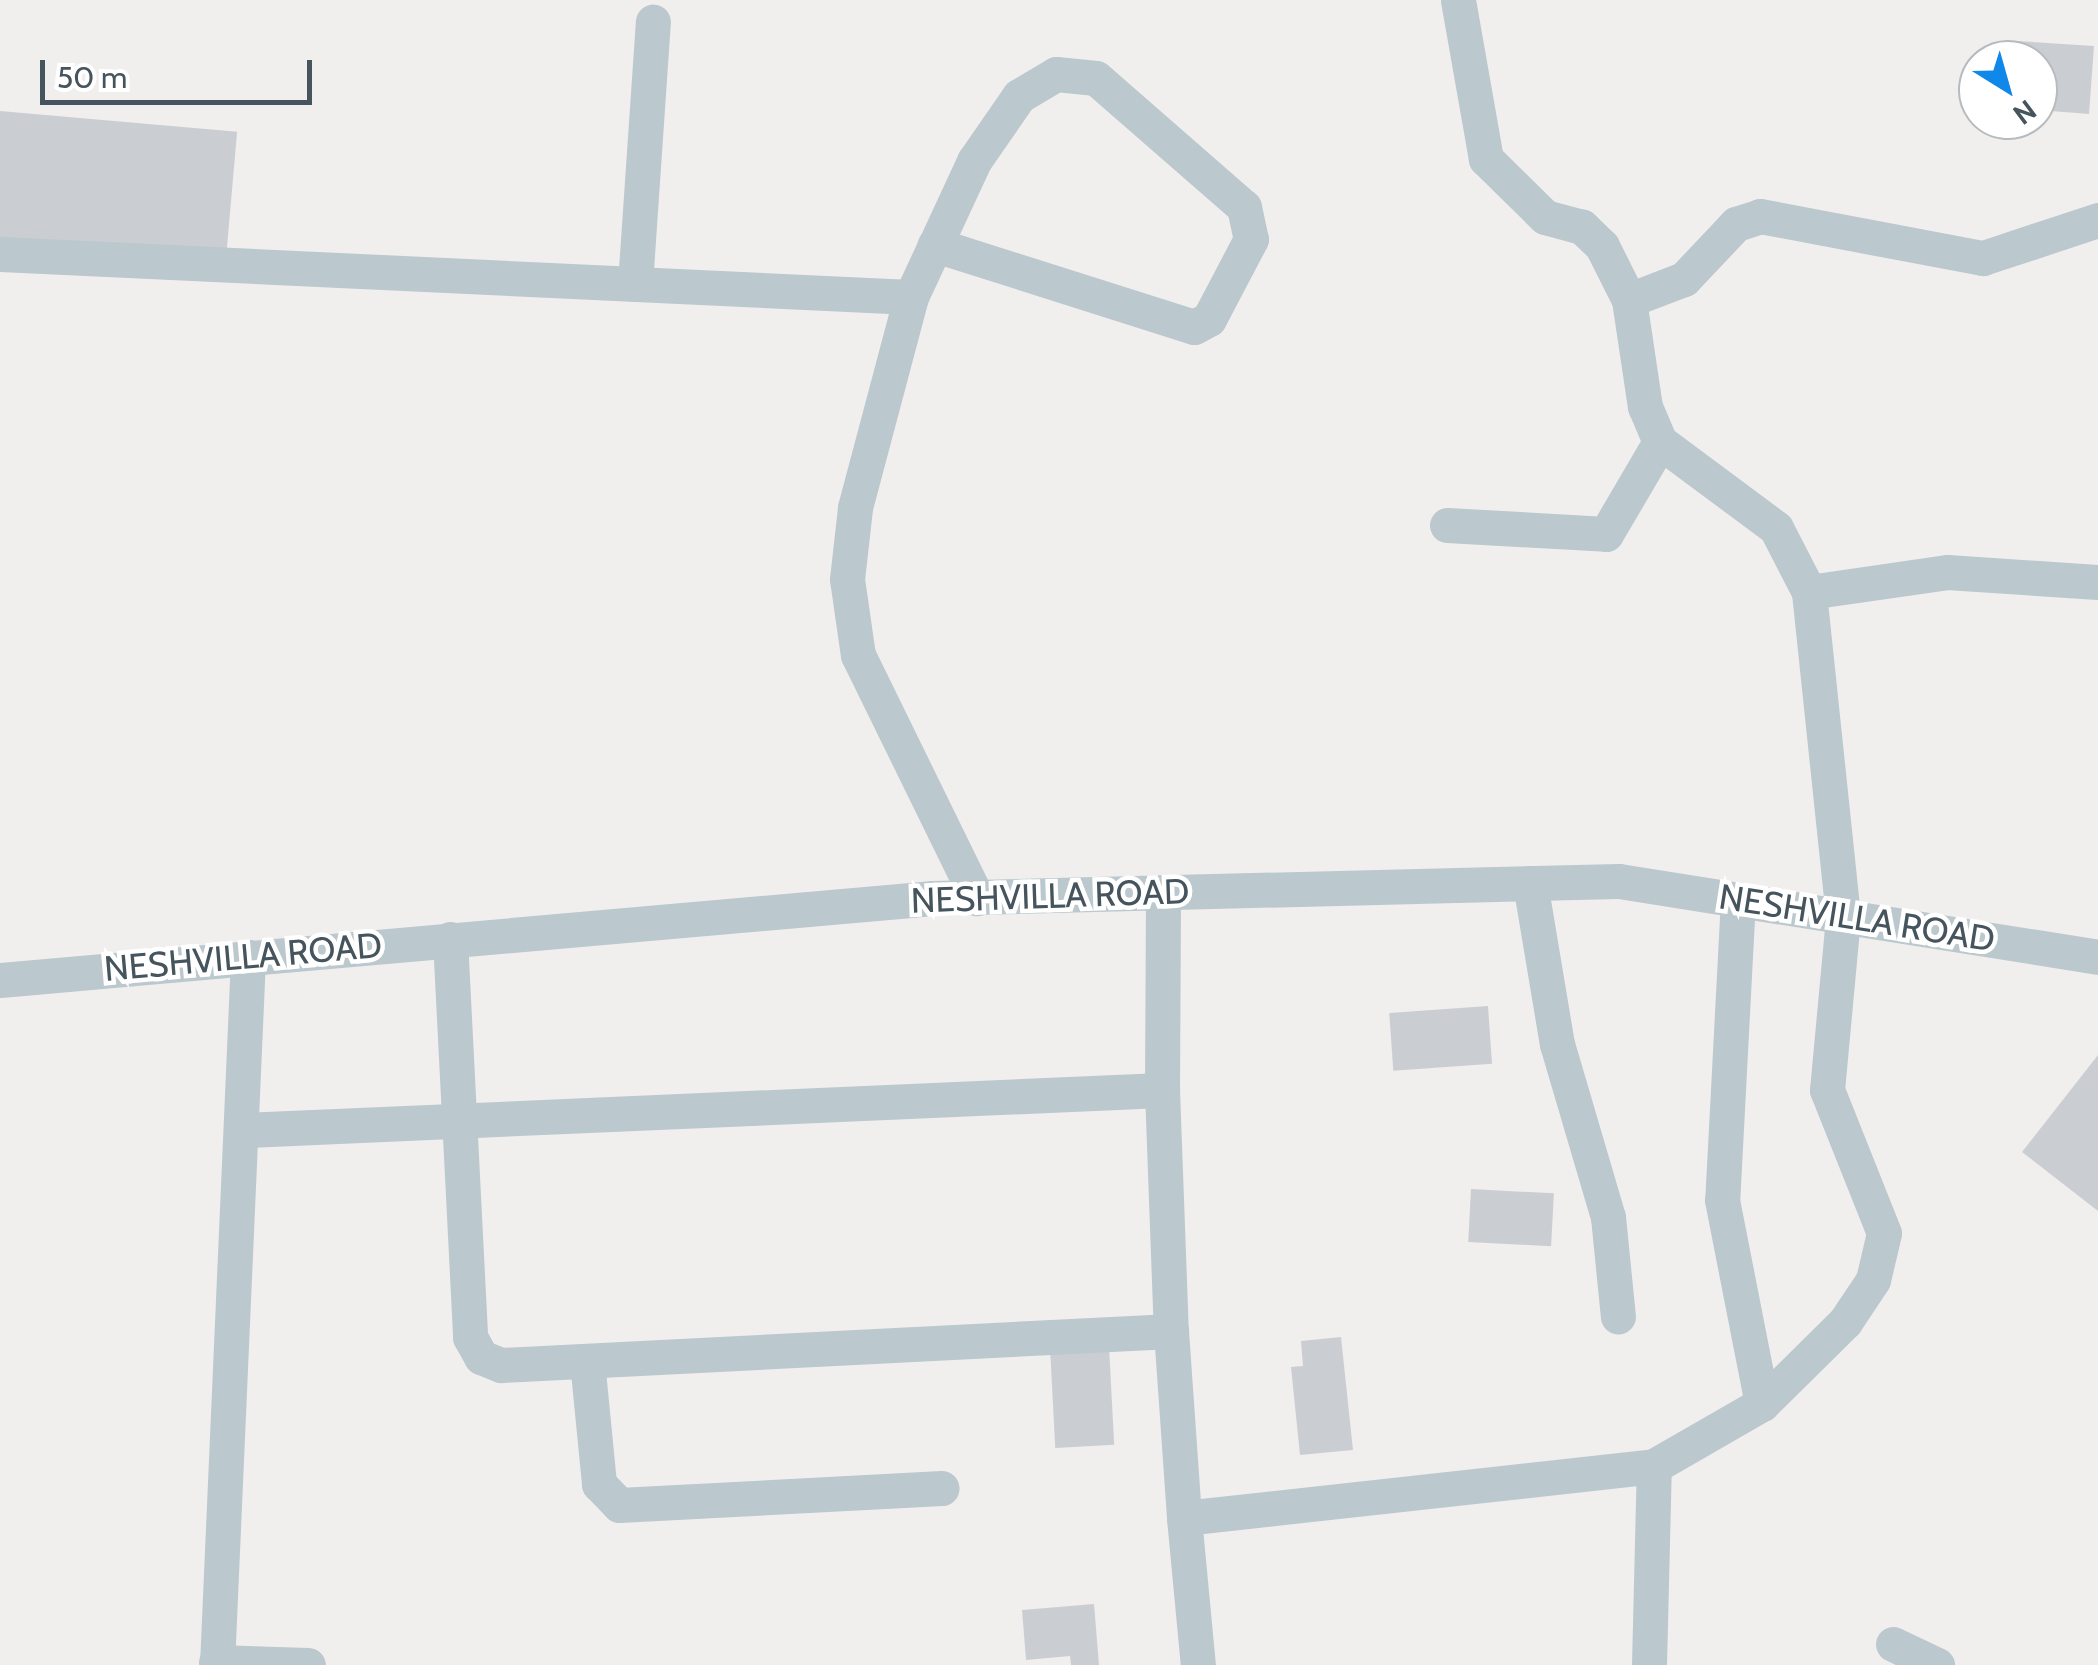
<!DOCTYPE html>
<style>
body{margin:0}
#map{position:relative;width:2098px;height:1665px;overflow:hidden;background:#f1eeee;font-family:Cabin,sans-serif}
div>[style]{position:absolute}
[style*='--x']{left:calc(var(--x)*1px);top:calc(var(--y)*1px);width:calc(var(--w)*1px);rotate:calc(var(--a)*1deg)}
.building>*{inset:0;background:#caced3;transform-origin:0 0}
.minor>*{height:35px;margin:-17.5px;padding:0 17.5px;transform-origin:17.5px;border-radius:17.5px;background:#bbc8ce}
span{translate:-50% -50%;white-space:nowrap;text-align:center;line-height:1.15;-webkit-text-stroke:9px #fff;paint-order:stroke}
.street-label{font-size:35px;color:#45545d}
.north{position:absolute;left:1958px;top:40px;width:100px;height:100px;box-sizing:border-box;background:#fff;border:2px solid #b5bbbe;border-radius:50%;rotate:143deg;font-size:28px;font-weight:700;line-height:40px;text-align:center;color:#45545d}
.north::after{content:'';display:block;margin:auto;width:35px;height:45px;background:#0f88ea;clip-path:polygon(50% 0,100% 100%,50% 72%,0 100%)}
.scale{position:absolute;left:40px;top:60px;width:272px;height:45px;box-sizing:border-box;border:5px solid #45545d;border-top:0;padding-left:12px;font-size:30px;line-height:35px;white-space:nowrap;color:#45545d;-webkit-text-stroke:8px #fff;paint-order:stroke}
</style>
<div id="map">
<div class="building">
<i style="clip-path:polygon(2017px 41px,2094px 46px,2089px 114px,2038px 110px,2038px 60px,2016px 60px)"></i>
<i style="left:0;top:111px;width:238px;height:132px;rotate:5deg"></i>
<i style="left:1488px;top:1006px;width:58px;height:99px;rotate:86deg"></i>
<i style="clip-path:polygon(2098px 1055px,2098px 1211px,2022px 1152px)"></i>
<i style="left:1471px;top:1189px;width:83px;height:53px;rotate:3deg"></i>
<i style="clip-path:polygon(1341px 1337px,1353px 1450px,1300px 1455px,1291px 1367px,1303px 1366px,1301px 1341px)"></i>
<i style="left:1109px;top:1346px;width:99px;height:59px;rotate:87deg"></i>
<i style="clip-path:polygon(1094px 1604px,1099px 1665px,1071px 1665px,1070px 1656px,1026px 1660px,1022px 1610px)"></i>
</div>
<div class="minor">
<i style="--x:0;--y:254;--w:912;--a:2.7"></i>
<i style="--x:911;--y:297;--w:218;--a:104.9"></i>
<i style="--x:855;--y:508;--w:71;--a:96.4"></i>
<i style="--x:847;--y:579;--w:77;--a:81.8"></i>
<i style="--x:858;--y:655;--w:271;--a:63.9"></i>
<i style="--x:635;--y:284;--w:263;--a:-86.1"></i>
<i style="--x:911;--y:297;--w:150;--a:-65.1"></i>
<i style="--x:974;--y:161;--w:79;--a:-55.3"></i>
<i style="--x:1019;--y:96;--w:43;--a:-30.7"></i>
<i style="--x:1056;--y:74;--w:40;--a:5.7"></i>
<i style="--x:1096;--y:78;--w:196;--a:41.1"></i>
<i style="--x:1244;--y:207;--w:33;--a:78"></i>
<i style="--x:1251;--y:239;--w:90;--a:117.7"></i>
<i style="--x:1209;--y:319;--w:17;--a:152"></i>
<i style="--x:1194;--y:327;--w:272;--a:-162.4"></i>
<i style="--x:1629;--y:300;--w:59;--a:-20.9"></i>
<i style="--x:1684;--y:279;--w:76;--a:-46.6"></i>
<i style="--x:1736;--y:224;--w:25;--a:-18"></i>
<i style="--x:1760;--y:216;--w:227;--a:10.7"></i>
<i style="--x:1983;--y:258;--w:121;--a:-18.3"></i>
<i style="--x:1447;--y:525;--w:159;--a:3.2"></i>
<i style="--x:1606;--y:534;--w:107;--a:-59.6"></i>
<i style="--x:1809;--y:592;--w:139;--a:-8.2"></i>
<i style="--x:1947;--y:572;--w:151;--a:3.8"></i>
<i style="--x:1530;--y:883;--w:163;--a:80.5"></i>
<i style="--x:1557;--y:1044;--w:180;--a:73.6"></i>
<i style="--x:1608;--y:1217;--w:100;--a:84.3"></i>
<i style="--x:1738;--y:899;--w:301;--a:93"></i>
<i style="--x:1722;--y:1200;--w:208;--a:78.9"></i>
<i style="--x:450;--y:939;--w:399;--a:87.1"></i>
<i style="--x:470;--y:1337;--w:23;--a:61"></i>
<i style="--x:481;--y:1357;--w:22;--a:22"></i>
<i style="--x:501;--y:1365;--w:671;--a:-2.91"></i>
<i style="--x:1171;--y:1331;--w:187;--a:86"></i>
<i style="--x:1184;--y:1518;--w:473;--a:-6.3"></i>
<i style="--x:1654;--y:1466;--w:125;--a:-29.9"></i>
<i style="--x:1762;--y:1404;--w:117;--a:-44.7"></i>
<i style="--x:1845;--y:1322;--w:50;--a:-56.3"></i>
<i style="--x:1873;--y:1280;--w:48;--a:-76.8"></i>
<i style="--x:1884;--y:1233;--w:154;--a:-111.7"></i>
<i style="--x:1827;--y:1090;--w:175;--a:-84.7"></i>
<i style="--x:1843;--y:916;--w:326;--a:-96"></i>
<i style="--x:1809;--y:592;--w:72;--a:-117.3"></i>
<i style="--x:1776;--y:528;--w:144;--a:-143.4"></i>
<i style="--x:1660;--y:442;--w:38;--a:-113"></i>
<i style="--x:1645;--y:407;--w:108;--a:-98.5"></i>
<i style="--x:1629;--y:300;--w:60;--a:-116.6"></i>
<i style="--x:1602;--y:246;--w:28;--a:-136"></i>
<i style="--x:1582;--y:227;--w:38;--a:-165"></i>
<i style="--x:1545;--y:217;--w:83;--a:-135.5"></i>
<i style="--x:1486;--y:159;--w:161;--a:-100"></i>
<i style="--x:0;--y:980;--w:937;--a:-5.02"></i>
<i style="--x:933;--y:898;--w:686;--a:-1.42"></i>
<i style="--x:1619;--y:881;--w:485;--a:9"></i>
<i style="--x:1162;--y:1090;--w:198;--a:-89.7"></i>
<i style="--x:245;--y:1130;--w:918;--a:-2.5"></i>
<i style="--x:1162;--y:1090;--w:241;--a:87.9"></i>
<i style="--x:587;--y:1361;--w:124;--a:84.4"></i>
<i style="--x:599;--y:1484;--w:29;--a:46"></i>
<i style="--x:619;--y:1505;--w:323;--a:-3"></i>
<i style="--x:1184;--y:1518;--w:148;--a:84.6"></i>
<i style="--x:1893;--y:1644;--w:49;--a:25.5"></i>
<i style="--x:216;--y:1662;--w:92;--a:1.9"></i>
<i style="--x:217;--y:1665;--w:709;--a:-87.49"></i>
<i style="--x:1649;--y:1665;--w:199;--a:-88.6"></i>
</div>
<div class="street-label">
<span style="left:1050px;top:896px;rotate:-2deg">NESHVILLA ROAD</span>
<span style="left:1857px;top:918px;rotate:9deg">NESHVILLA ROAD</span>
<span style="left:243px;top:957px;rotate:-5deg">NESHVILLA ROAD</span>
</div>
<div class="north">N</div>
<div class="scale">50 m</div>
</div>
